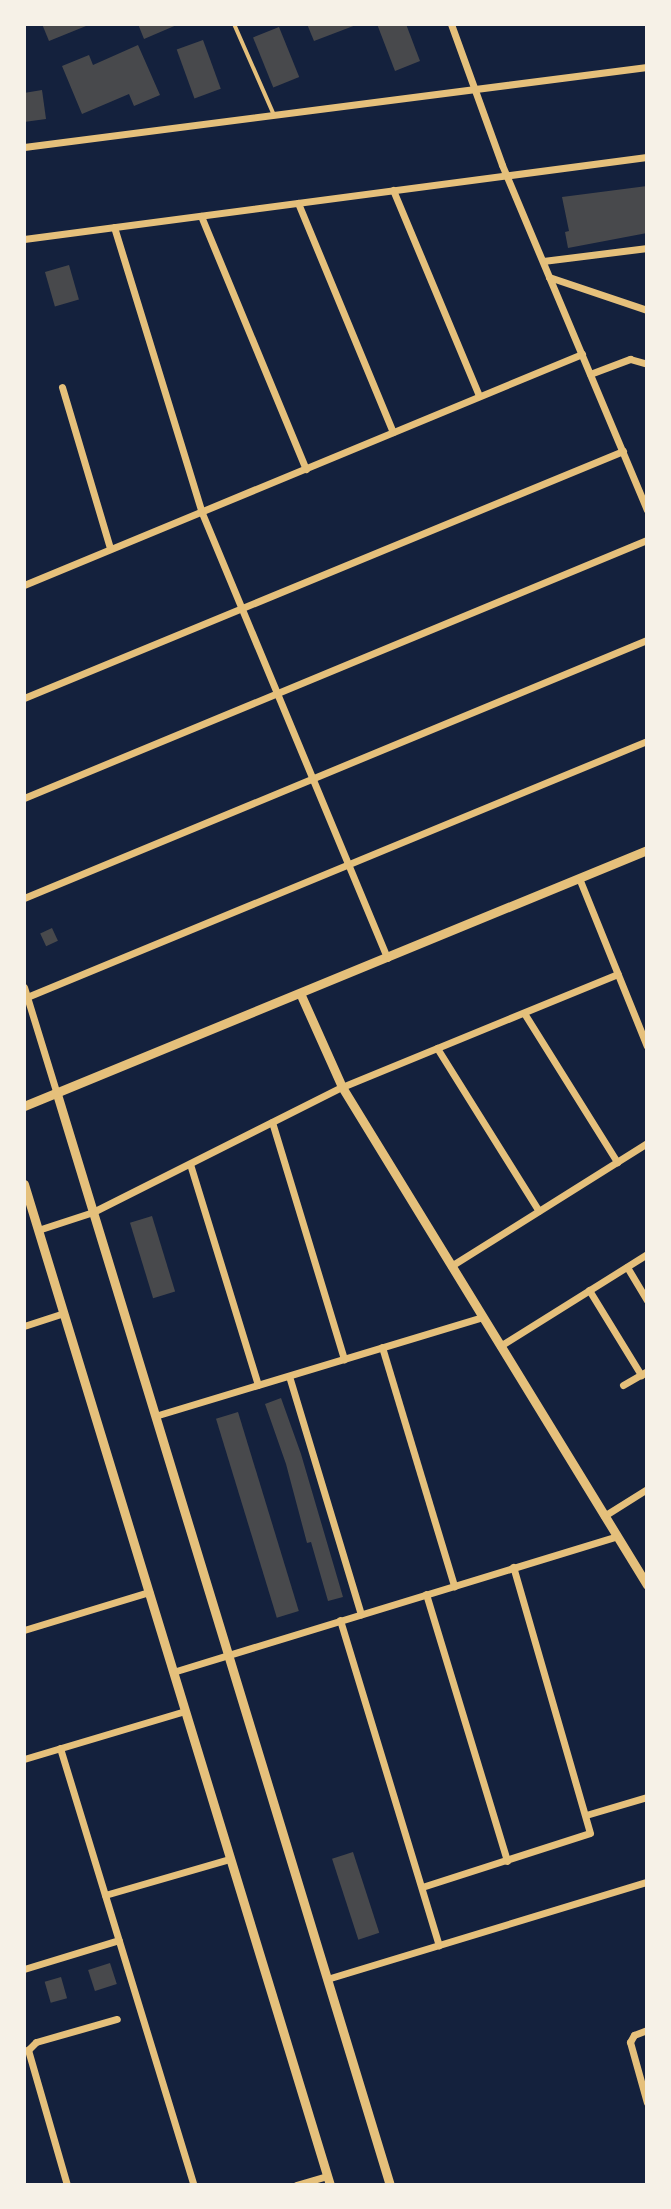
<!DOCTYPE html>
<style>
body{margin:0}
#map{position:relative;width:671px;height:2209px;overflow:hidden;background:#14213d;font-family:"PT Sans",sans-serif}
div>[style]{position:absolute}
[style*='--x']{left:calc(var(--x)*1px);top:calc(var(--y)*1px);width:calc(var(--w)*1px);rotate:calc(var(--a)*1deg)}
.building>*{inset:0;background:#48494c;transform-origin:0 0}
.service>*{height:4px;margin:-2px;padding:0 2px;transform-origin:2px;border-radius:2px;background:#e5c07b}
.minor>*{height:7px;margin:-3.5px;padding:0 3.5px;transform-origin:3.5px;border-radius:3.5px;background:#e5c07b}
.tertiary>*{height:9px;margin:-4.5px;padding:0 4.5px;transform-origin:4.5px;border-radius:4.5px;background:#e5c07b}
span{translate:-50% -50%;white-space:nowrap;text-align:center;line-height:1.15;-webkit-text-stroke:6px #f6f1e7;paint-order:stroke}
.frame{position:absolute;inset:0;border:26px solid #f6f1e7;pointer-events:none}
</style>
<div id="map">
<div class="building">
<i style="clip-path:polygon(42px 24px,91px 24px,49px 41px)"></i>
<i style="clip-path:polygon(138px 24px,179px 24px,144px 39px)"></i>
<i style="clip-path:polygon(307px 24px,355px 24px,356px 25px,314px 41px)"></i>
<i style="clip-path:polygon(377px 24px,406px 24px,420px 61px,395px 71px)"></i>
<i style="left:279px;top:27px;width:54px;height:28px;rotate:68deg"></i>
<i style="left:203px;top:40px;width:52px;height:28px;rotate:70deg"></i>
<i style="clip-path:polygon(138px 45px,160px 95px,134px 106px,129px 94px,82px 114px,62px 66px,89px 55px,93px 65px)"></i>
<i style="clip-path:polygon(42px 90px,46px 119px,24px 122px,24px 93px)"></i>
<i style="clip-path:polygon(647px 186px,647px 233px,568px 248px,565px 232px,569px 231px,562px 197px)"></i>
<i style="left:69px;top:265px;width:36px;height:25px;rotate:74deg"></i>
<i style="left:52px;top:928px;width:14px;height:13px;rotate:65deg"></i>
<i style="left:152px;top:1216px;width:79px;height:23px;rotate:73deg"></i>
<i style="clip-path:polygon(281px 1398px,301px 1454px,343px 1597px,328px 1601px,311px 1542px,307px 1543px,286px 1464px,265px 1404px)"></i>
<i style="left:238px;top:1412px;width:208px;height:23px;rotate:73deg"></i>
<i style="left:353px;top:1852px;width:85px;height:22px;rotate:72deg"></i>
<i style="left:110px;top:1963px;width:22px;height:23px;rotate:72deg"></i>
<i style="left:61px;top:1977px;width:22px;height:17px;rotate:74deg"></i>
</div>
<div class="service">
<i style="--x:234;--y:24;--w:99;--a:66.3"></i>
</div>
<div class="minor">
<i style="--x:451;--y:24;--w:150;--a:70.1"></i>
<i style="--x:502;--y:165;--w:374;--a:67.2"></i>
<i style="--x:24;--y:147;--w:628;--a:-7.32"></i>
<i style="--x:393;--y:190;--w:223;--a:67.3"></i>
<i style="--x:298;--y:203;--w:248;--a:67.5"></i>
<i style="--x:201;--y:216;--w:274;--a:67.5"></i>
<i style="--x:114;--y:227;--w:299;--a:72.9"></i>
<i style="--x:202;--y:513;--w:482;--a:67.4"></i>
<i style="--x:24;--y:239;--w:628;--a:-7.5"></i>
<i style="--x:543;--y:261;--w:105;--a:-7.1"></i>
<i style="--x:549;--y:277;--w:103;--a:18.6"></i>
<i style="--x:590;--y:374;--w:43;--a:-20.6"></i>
<i style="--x:630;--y:359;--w:18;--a:16"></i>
<i style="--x:62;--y:387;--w:168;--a:73.4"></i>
<i style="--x:24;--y:585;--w:604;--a:-22.49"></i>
<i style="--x:24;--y:698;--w:648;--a:-22.41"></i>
<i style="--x:24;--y:798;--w:674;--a:-22.5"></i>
<i style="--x:579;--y:878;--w:181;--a:68"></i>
<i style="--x:24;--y:898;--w:674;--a:-22.5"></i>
<i style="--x:24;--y:987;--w:112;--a:72.9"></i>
<i style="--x:27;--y:997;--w:671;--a:-22.44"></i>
<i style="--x:524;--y:1013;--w:176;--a:58"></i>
<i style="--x:437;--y:1048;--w:192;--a:58"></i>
<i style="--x:272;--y:1122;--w:248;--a:73.1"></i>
<i style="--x:190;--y:1164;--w:231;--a:72.9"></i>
<i style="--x:38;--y:1230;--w:58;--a:-18.1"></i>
<i style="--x:93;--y:1212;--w:279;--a:-26.7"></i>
<i style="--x:342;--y:1087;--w:298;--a:-22.3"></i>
<i style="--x:451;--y:1266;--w:231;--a:-32.1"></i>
<i style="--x:627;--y:1267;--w:39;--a:59"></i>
<i style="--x:589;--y:1290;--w:100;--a:58.5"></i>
<i style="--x:24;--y:1326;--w:42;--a:-18"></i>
<i style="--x:500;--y:1346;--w:173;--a:-32"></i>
<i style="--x:382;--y:1347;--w:250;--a:73.2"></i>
<i style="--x:289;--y:1376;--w:249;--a:73.2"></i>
<i style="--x:623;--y:1385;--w:28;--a:-30"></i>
<i style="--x:155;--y:1416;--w:342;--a:-16.8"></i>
<i style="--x:604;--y:1516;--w:51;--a:-32.1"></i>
<i style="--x:426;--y:1594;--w:279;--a:73.1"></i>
<i style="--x:340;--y:1620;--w:340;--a:73.1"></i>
<i style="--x:24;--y:1630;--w:131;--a:-16.9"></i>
<i style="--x:173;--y:1672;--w:464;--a:-17"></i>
<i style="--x:60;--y:1748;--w:457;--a:73"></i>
<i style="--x:24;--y:1759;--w:168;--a:-16.6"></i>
<i style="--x:586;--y:1815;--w:64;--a:-16.4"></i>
<i style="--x:422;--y:1887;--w:176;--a:-17.8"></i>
<i style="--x:590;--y:1833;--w:277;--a:-106.1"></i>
<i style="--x:105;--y:1895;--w:130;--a:-16.1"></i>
<i style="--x:24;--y:1969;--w:99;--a:-17"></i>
<i style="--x:327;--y:1979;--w:334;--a:-16.9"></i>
<i style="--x:647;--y:2030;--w:14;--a:159"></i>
<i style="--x:634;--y:2035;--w:8;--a:120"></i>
<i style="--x:630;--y:2042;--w:63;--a:74.4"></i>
<i style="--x:67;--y:2185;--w:141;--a:-106.1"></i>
<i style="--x:28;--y:2050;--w:11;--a:-45"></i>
<i style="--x:36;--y:2042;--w:84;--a:-15.9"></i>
<i style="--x:296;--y:2185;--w:32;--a:-16"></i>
</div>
<div class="tertiary">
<i style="--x:300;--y:993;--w:103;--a:65.9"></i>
<i style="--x:342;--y:1087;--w:584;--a:58.51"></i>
<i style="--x:57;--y:1094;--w:1141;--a:73.03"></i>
<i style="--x:24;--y:1106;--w:674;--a:-22.34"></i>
<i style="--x:24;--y:1184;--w:1047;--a:73"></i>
</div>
<div class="frame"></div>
</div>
